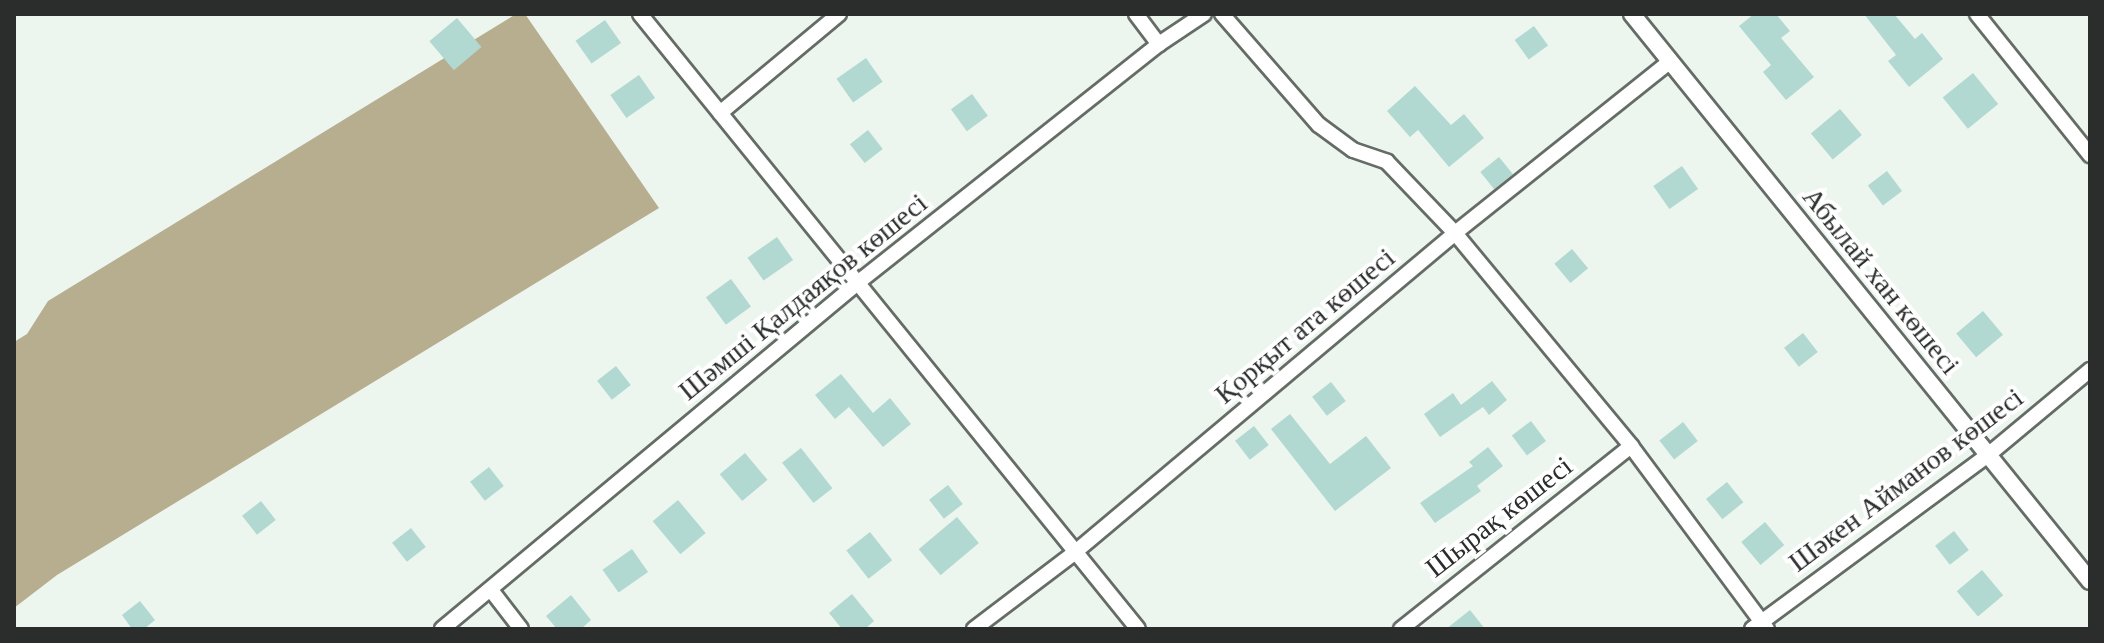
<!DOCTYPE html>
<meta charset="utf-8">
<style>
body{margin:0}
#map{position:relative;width:2104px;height:643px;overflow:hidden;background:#edf5ef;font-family:Georgia,serif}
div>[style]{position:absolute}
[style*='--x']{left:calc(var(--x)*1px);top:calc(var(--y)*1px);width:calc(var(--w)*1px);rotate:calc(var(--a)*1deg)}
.forest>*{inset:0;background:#b6ae8f}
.building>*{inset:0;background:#b1d9d1;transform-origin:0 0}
.roads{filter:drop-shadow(2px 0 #656c66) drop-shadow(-2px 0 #656c66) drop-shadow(0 2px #656c66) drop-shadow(0 -2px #656c66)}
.minor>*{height:14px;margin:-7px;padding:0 7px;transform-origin:7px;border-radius:7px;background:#fff}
.tertiary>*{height:16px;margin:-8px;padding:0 8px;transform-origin:8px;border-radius:8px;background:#fff}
span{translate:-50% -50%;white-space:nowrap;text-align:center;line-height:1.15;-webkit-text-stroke:8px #fff;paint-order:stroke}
.street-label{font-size:28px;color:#2a2d2b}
.frame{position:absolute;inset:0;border:16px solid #2a2d2b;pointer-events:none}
</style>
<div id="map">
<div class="forest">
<i style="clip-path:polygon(516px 14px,525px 14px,659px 208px,57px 575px,14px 608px,14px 342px,27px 334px,48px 301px)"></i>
</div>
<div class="building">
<i style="clip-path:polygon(1754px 14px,1776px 14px,1790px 31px,1781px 38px,1814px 77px,1786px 100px,1763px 72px,1771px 65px,1739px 26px)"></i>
<i style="clip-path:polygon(1864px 14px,1894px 14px,1915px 39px,1922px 33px,1943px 59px,1909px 87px,1888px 61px,1896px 55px)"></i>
<i style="left:457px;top:18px;width:38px;height:36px;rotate:50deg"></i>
<i style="left:605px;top:20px;width:28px;height:36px;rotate:55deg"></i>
<i style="left:1534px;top:26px;width:24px;height:24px;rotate:54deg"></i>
<i style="left:866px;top:58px;width:29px;height:36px;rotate:55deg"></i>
<i style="left:1973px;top:73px;width:40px;height:39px;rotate:51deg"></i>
<i style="left:639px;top:75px;width:28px;height:35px;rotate:55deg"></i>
<i style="clip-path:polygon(1415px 86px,1451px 125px,1464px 114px,1484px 138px,1449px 167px,1418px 130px,1410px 137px,1387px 111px)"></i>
<i style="left:972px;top:94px;width:27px;height:26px;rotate:54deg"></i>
<i style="left:1840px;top:109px;width:34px;height:38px;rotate:50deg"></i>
<i style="left:868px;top:130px;width:24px;height:23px;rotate:52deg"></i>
<i style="left:1499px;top:157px;width:22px;height:24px;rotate:51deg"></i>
<i style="left:1682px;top:166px;width:28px;height:35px;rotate:55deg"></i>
<i style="left:1887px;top:171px;width:25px;height:24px;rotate:53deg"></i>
<i style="left:777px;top:237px;width:28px;height:36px;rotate:55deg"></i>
<i style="left:1572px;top:249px;width:25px;height:23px;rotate:50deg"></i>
<i style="left:731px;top:279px;width:34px;height:31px;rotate:54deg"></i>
<i style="left:1983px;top:311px;width:31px;height:35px;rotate:50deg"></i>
<i style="left:1803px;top:333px;width:24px;height:24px;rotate:52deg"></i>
<i style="left:616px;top:366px;width:24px;height:24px;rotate:52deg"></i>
<i style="clip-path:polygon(841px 374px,873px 413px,890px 398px,911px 424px,883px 447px,849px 407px,835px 419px,815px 395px)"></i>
<i style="clip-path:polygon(1492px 381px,1507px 400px,1489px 415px,1483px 407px,1440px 437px,1424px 414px,1453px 393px,1461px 405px)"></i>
<i style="left:1331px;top:382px;width:24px;height:24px;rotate:52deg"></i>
<i style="clip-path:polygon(1290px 414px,1330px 464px,1366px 436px,1391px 468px,1335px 511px,1271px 429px)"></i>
<i style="left:1531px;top:421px;width:25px;height:24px;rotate:53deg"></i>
<i style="left:1683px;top:422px;width:24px;height:30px;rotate:52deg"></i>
<i style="left:1254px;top:426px;width:24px;height:24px;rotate:52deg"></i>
<i style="clip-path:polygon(1488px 447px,1503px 466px,1477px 486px,1481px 491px,1435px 523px,1420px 503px,1473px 466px,1469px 462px)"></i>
<i style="left:801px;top:448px;width:51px;height:24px;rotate:52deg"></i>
<i style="left:745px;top:453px;width:35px;height:33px;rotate:50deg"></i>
<i style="left:489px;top:467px;width:24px;height:24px;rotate:52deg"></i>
<i style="left:1727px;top:482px;width:26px;height:27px;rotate:51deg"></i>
<i style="left:948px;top:485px;width:24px;height:24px;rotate:52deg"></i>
<i style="left:678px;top:500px;width:43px;height:33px;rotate:50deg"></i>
<i style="left:261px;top:501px;width:24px;height:24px;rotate:52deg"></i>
<i style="left:957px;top:517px;width:34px;height:50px;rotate:50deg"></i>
<i style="left:1765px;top:522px;width:30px;height:31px;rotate:50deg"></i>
<i style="left:411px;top:528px;width:24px;height:24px;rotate:52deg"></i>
<i style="left:1954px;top:531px;width:24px;height:24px;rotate:52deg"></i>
<i style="left:870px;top:532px;width:36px;height:30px;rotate:52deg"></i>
<i style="left:632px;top:549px;width:28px;height:36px;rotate:55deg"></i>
<i style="left:1982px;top:570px;width:33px;height:33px;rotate:50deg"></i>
<i style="clip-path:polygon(852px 594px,874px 621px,865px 629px,842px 629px,829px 613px)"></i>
<i style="clip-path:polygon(571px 595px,591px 620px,581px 629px,557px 629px,546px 616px)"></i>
<i style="clip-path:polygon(140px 601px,155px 620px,144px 629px,132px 629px,122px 615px)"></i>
<i style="clip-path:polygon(1470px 610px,1485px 629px,1446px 629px)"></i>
</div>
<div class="roads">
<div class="minor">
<i style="--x:640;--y:14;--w:791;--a:51"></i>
<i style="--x:1136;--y:14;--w:38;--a:53"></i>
<i style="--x:1222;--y:14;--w:147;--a:48.9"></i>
<i style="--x:1319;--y:125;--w:42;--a:36.3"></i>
<i style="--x:1353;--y:150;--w:36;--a:19"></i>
<i style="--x:1387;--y:162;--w:98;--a:46.2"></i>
<i style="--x:1455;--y:233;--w:276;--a:50.4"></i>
<i style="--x:1631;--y:446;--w:228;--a:53.4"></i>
<i style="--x:1977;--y:14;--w:181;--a:51.3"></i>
<i style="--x:720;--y:113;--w:155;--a:-39.8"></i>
<i style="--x:491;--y:590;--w:49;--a:52.4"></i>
<i style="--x:442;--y:629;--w:544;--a:-39.78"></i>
<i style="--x:860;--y:281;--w:382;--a:-38.4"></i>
<i style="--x:1159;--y:44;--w:54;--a:-33.7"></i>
<i style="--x:974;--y:629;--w:126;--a:-37.2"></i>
<i style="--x:1074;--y:553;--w:498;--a:-40"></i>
<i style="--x:1455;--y:233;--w:274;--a:-38.6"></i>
<i style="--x:1401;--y:629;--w:294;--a:-38.5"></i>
<i style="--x:1752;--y:629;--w:293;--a:-36.4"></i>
<i style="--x:1988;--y:455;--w:133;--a:-39.8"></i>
</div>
<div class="tertiary">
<i style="--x:1632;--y:14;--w:729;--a:51.07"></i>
</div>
</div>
<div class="street-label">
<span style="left:1881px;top:281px;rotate:51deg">Абылай хан көшесі</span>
<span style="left:803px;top:297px;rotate:-39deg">Шәмші Қалдаяқов көшесі</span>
<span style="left:1305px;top:326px;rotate:-40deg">Қорқыт ата көшесі</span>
<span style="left:1906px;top:480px;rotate:-37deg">Шәкен Айманов көшесі</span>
<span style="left:1499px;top:517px;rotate:-38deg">Шырақ көшесі</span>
</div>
<div class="frame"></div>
</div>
